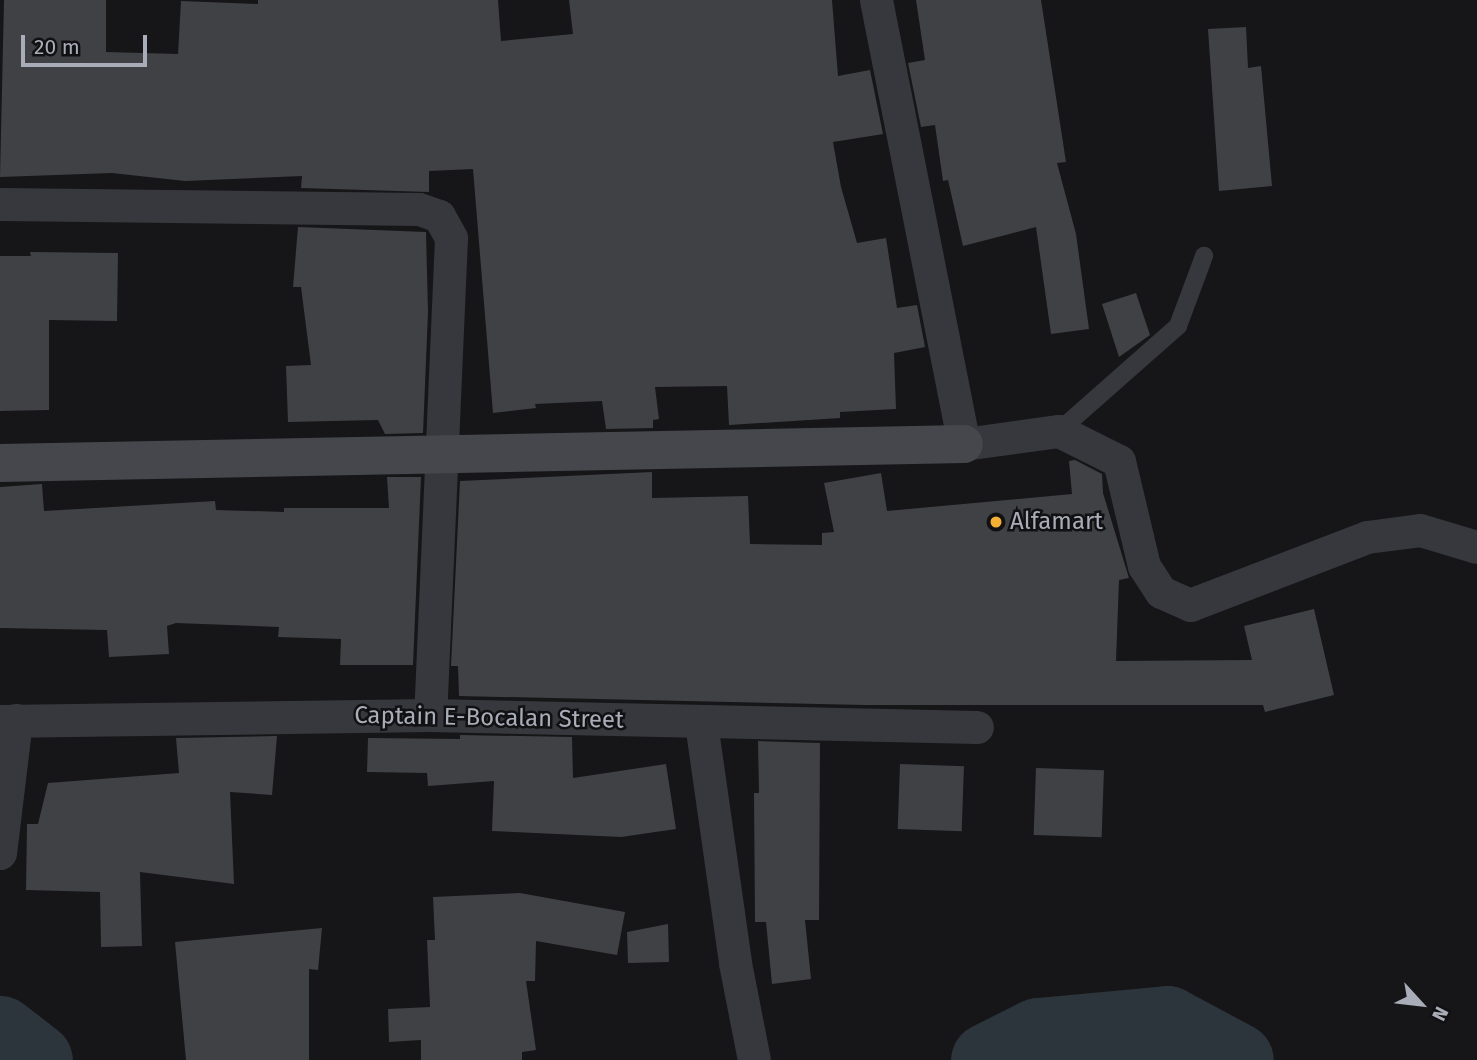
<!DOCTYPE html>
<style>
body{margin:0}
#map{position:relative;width:1477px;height:1060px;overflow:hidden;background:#161618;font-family:"Fira Sans",sans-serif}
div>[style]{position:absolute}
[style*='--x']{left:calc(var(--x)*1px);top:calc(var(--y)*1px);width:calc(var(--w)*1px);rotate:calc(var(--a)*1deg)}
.river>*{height:75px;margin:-37.5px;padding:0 37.5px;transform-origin:37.5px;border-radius:37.5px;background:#2c353c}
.building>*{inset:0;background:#404145;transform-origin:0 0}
.lane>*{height:18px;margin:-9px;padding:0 9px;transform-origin:9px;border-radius:9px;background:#37383d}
.street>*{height:33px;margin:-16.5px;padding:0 16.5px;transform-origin:16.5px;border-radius:16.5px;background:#37383d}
.secondary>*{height:38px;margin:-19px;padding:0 19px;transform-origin:19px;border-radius:19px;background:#45474d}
.dots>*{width:19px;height:19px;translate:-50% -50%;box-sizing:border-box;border:4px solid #111113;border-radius:50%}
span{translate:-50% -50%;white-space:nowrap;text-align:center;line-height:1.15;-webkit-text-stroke:5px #111113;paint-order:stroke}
.poi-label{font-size:24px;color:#a8adb8}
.left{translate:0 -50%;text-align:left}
.street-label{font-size:24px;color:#a8adb8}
.north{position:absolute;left:1386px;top:969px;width:70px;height:70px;-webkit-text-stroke:5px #111113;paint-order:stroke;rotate:117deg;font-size:19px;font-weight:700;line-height:28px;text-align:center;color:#a8adb8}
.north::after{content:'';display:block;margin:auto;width:24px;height:32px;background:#a8adb8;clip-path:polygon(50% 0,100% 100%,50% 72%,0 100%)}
.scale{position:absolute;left:21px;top:35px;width:126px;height:32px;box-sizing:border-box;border:4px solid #a8adb8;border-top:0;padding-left:9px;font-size:21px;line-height:24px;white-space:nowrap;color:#a8adb8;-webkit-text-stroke:5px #111113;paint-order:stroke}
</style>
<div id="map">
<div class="river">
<i style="--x:0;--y:1033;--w:44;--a:37.6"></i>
<i style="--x:988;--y:1060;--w:56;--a:-26.6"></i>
<i style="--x:1038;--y:1035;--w:130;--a:-5.3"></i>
<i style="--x:1167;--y:1023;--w:78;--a:28.2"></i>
</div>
<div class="building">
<i style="clip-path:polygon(4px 0,106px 0,106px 52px,178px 54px,181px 1px,258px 4px,258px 0,498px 0,501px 41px,573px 34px,569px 0,832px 0,838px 76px,870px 70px,883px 134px,833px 142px,841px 187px,857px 243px,886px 238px,897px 308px,917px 305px,925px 347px,894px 353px,896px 409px,840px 412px,840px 418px,729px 425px,727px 386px,655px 387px,659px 419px,653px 420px,653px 428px,606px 429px,602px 401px,535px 404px,536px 408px,493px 413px,473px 169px,429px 171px,429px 192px,301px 188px,302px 176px,185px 181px,112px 173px,0 177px)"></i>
<i style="clip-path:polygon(916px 0,1041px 0,1066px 162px,1057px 163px,1076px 234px,1089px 329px,1051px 334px,1036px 227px,963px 246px,948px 180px,943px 181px,935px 125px,921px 127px,908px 63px,925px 60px)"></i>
<i style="clip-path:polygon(1246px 27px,1248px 68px,1261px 66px,1272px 186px,1219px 191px,1208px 29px)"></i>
<i style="clip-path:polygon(298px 227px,426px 232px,428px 312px,423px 433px,385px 434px,378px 420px,288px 422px,286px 366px,311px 365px,301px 287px,293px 287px)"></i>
<i style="clip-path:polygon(30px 252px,118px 253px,117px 321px,49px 320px,49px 410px,0 411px,0 256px,31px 256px)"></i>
<i style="clip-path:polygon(1136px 293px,1150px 335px,1119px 357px,1102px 304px)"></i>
<i style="clip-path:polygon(1075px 460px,1102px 474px,1103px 493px,1129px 578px,1119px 580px,1116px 661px,1252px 660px,1244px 626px,1314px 609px,1334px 695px,1265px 712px,1263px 705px,865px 705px,459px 696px,458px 666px,451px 666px,460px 481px,652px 472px,652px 498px,748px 496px,750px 544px,822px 545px,822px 533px,834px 532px,824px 483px,881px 473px,887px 511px,1072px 494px,1069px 461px)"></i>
<i style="clip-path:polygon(387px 477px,421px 477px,413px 665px,340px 665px,341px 639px,278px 637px,279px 627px,176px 623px,167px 626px,169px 654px,109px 657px,107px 630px,0 628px,0 487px,42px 484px,44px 511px,215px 501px,216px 510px,284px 512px,284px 508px,389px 508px)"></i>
<i style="clip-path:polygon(460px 735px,572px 737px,573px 778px,666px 764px,676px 829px,621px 837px,492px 831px,494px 781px,428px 786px,427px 773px,367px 772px,368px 738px,460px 739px)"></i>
<i style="clip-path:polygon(277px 736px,272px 795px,230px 792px,234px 884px,140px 872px,142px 946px,101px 947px,100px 892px,26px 890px,27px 824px,38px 824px,48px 783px,179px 773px,176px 738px)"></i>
<i style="clip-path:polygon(758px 741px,820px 743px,819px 920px,805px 920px,811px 979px,772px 984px,766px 922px,755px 922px,754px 793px,759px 793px)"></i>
<i style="left:900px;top:764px;width:64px;height:65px;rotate:2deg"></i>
<i style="left:1036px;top:768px;width:68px;height:67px;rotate:2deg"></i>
<i style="clip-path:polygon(520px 893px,625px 912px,617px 955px,536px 941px,535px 981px,526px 981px,536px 1050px,522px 1052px,522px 1060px,421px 1060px,421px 1040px,389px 1042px,388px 1009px,430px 1007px,427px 940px,435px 940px,433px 897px)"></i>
<i style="clip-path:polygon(668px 924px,669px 962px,628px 963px,627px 932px)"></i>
<i style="clip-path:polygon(322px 928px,318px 970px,309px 969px,309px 1060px,186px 1060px,175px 942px)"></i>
</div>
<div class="lane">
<i style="--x:1059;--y:431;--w:159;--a:-41.4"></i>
<i style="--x:1178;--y:326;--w:75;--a:-69.6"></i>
</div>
<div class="street">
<i style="--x:876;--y:0;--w:453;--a:78.8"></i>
<i style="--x:964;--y:444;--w:96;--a:-7.8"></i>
<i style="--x:1059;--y:431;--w:67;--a:26.6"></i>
<i style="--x:1119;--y:461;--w:108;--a:76.6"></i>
<i style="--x:1144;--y:566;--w:31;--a:57"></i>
<i style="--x:1161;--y:592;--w:32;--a:24"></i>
<i style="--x:1190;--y:605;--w:190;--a:-21"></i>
<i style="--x:1367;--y:537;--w:53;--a:-7.5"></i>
<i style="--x:1420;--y:530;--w:59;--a:16.6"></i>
<i style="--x:0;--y:204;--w:419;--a:0.7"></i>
<i style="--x:419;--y:209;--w:21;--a:19"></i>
<i style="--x:439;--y:216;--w:25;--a:61"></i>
<i style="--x:451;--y:238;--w:477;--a:92.5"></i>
<i style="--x:0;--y:721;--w:430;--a:-0.8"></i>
<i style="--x:430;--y:715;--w:547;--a:1.26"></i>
<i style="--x:701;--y:723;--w:242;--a:81.9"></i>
<i style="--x:735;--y:963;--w:99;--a:78.9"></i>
<i style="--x:0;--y:853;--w:134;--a:-83.1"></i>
</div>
<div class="secondary">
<i style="--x:0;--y:463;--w:964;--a:-1.13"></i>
</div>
<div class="dots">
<i style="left:996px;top:522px;background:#f2b134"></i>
</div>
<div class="poi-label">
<span class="left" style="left:1010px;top:522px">Alfamart</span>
</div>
<div class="street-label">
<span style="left:489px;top:718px;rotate:1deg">Captain E-Bocalan Street</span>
</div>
<div class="north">N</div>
<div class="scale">20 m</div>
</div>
